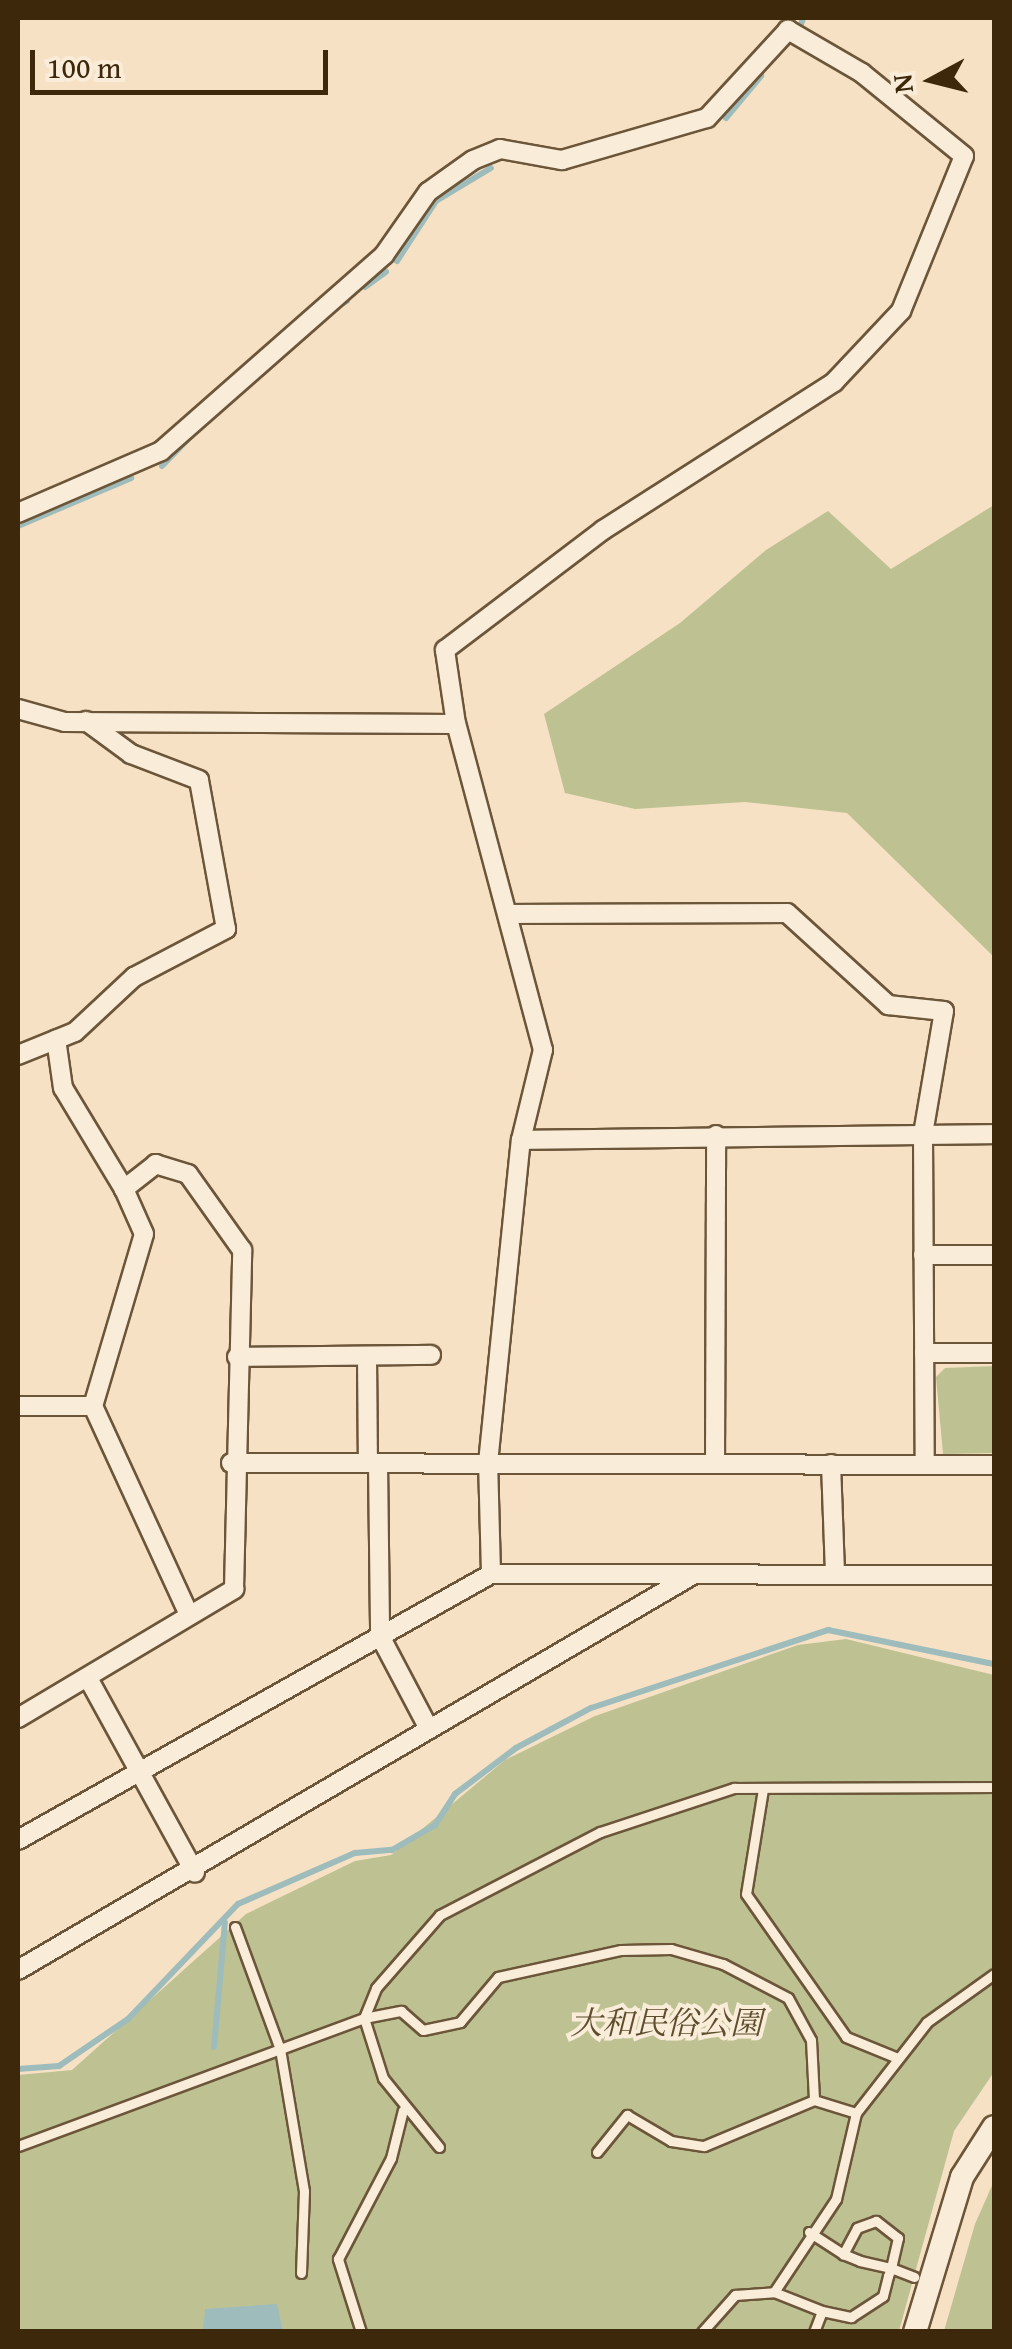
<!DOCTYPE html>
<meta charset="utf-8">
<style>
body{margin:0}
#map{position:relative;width:1012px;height:2349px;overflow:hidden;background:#f6e1c4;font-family:"Gentium Book Plus","Noto Serif JP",serif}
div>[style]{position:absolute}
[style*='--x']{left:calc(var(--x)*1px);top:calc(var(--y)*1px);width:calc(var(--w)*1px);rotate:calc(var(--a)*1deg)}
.green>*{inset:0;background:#bec292}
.water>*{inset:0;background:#9ebcbb}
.stream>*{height:6px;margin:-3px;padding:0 3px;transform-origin:3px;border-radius:3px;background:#9ebcbb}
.roads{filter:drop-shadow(2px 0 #6c563a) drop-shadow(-2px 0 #6c563a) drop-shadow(0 2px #6c563a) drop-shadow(0 -2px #6c563a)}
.service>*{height:9px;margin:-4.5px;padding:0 4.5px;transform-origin:4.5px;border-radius:4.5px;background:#f9ecd9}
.minor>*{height:18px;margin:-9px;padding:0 9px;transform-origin:9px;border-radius:9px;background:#f9ecd9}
.tertiary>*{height:22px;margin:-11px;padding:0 11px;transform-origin:11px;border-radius:11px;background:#f9ecd9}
span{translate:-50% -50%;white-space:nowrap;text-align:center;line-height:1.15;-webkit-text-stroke:8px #f9ecd9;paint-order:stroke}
.park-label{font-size:32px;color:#5e4e2e;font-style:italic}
.frame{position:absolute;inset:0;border:20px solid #3e280c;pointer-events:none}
.north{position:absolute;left:882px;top:30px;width:100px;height:100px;-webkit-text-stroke:8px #f9ecd9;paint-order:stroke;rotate:263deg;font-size:28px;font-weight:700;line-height:40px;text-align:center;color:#3e280c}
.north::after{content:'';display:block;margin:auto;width:35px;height:45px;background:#3e280c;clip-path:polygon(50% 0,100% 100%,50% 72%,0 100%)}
.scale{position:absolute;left:30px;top:50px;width:298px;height:45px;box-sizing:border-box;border:5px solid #3e280c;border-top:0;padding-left:12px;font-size:30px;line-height:35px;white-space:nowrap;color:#3e280c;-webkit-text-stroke:8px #f9ecd9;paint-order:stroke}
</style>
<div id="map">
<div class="green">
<i style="clip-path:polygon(994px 505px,994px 957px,847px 813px,745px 802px,635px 809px,565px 793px,544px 714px,680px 623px,766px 550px,828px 511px,891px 569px)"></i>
<i style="clip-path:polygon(994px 1366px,994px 1453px,943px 1454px,936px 1377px,945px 1368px)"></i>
<i style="clip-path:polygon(846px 1639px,994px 1675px,994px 2072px,954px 2131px,899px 2331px,18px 2332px,18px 2075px,72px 2070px,246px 1914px,355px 1861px,391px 1855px,505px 1760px,595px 1716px,798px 1645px)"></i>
<i style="clip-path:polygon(994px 2181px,994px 2331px,944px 2331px,975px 2224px)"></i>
</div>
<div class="water">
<i style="clip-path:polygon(277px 2304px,283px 2331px,203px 2331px,205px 2309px)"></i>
</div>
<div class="stream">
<i style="--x:799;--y:31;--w:14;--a:-73"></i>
<i style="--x:726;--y:118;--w:55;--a:-50.2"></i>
<i style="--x:397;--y:261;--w:72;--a:-57"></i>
<i style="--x:436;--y:201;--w:64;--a:-31"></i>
<i style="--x:365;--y:287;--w:26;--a:-36"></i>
<i style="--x:333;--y:309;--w:16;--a:-30"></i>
<i style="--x:162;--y:466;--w:53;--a:-45.8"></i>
<i style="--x:18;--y:526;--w:123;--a:-23"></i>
<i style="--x:214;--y:2047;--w:125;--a:-85"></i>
<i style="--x:18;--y:2069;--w:41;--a:-4.2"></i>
<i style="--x:59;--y:2066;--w:83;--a:-34.3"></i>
<i style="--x:128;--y:2019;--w:159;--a:-46.3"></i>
<i style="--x:238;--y:1904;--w:128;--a:-23.6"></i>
<i style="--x:355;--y:1853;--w:37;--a:-5"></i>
<i style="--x:392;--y:1850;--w:50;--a:-30.2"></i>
<i style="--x:435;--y:1825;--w:37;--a:-57"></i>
<i style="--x:455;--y:1794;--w:76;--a:-37"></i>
<i style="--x:516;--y:1748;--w:85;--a:-28.1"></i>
<i style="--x:591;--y:1708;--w:250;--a:-18.2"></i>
<i style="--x:828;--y:1630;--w:169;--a:11.6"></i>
</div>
<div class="roads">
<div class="service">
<i style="--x:763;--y:1789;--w:106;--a:99.2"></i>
<i style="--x:746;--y:1894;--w:174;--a:55"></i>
<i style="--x:846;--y:2037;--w:53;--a:22.2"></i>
<i style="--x:235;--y:1927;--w:130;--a:69.8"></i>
<i style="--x:280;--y:2049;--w:144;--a:80.4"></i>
<i style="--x:304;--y:2191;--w:82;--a:92.1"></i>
<i style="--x:814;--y:2100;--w:44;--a:17.2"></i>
<i style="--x:18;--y:2146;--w:369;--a:-20.3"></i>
<i style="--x:364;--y:2018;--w:38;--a:-11"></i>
<i style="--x:401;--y:2011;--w:29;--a:41"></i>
<i style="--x:423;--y:2030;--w:38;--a:-12"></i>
<i style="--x:460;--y:2022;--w:59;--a:-49.8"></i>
<i style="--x:498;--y:1977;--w:126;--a:-12.4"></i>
<i style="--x:621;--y:1950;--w:50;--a:-1.1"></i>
<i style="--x:671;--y:1949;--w:54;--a:16.1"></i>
<i style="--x:723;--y:1964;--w:73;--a:27.6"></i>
<i style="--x:788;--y:1998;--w:48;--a:61.3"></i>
<i style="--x:811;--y:2040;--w:60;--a:87.1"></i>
<i style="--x:439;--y:2147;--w:89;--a:-129.1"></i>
<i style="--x:383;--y:2078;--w:63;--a:-107.6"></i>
<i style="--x:364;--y:2018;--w:32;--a:-68"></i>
<i style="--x:376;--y:1988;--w:97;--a:-48.8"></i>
<i style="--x:440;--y:1915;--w:180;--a:-27.4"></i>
<i style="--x:600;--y:1832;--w:141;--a:-18.2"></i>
<i style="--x:734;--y:1788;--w:260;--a:-0.2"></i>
<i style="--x:597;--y:2152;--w:48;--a:-51"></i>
<i style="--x:627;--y:2115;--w:51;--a:30.6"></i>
<i style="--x:671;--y:2141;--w:33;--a:9"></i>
<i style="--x:704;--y:2146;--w:119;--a:-22.7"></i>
<i style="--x:809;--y:2232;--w:40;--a:32.9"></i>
<i style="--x:822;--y:2311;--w:30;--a:12"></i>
<i style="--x:851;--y:2317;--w:38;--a:-33"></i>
<i style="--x:883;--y:2296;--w:21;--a:-76"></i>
<i style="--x:888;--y:2276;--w:9;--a:-69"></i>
<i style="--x:891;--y:2268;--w:31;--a:-77"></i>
<i style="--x:898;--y:2238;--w:28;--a:-142"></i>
<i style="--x:876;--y:2221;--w:20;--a:160"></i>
<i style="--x:857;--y:2228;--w:30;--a:118"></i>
<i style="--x:843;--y:2254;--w:18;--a:22"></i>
<i style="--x:860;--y:2261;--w:32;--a:13"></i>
<i style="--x:891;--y:2268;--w:25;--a:21"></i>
<i style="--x:361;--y:2332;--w:77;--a:-107.5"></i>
<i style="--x:338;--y:2259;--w:114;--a:-62.3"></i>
<i style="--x:391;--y:2158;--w:49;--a:-76"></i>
<i style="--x:702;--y:2332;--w:50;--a:-48.3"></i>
<i style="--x:735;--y:2295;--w:39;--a:-4"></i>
<i style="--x:814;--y:2332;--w:22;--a:-69"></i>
<i style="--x:822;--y:2311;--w:52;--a:-158.4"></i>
<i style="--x:774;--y:2292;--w:112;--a:-56.3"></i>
<i style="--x:836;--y:2199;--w:88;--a:-76.9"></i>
<i style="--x:856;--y:2113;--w:115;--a:-52"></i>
<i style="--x:927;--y:2022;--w:82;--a:-35.6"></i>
</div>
<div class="minor">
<i style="--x:18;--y:513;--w:156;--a:-23.4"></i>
<i style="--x:161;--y:451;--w:297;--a:-41.3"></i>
<i style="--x:384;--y:255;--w:77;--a:-55.1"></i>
<i style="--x:428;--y:192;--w:55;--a:-35.4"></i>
<i style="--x:473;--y:160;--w:29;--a:-22"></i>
<i style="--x:500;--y:149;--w:63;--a:10.1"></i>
<i style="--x:562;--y:160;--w:151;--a:-16.2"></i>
<i style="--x:707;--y:118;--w:120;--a:-47.4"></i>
<i style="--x:18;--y:709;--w:49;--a:15.5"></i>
<i style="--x:65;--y:722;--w:391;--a:0.3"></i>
<i style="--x:511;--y:914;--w:276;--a:-0.2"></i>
<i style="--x:787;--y:913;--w:137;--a:42.3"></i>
<i style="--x:888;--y:1005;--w:56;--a:6.1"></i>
<i style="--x:944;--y:1011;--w:125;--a:99.7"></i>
<i style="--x:923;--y:1134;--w:330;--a:89.7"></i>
<i style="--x:18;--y:1055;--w:61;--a:-22"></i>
<i style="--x:75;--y:1032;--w:81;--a:-43"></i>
<i style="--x:134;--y:977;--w:104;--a:-27.6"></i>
<i style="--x:226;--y:929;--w:151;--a:-100.3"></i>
<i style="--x:199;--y:780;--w:73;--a:-159.1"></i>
<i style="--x:131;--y:754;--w:56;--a:-143.7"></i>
<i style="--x:521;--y:1140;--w:473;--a:-0.7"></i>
<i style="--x:124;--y:1189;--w:49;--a:66"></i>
<i style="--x:144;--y:1234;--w:179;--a:106.5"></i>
<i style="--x:93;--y:1406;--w:230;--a:65.3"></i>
<i style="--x:923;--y:1255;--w:71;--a:0"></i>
<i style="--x:924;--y:1353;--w:70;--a:0"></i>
<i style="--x:367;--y:1356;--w:107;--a:89.5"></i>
<i style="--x:237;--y:1357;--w:194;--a:-0.6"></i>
<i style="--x:18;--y:1406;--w:75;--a:0"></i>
<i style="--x:231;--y:1463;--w:763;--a:0.15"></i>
<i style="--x:378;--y:1463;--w:173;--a:89.3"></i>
<i style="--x:380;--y:1636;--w:105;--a:62.2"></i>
<i style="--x:715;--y:1464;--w:329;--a:-89.8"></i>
<i style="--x:831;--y:1464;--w:110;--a:87.9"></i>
<i style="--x:491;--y:1574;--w:111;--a:-91.5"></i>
<i style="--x:488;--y:1463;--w:325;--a:-84.2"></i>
<i style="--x:521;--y:1140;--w:93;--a:-76.3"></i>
<i style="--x:543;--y:1050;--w:337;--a:-104.9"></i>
<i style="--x:456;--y:724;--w:75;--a:-98.5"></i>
<i style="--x:445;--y:650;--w:198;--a:-37.2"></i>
<i style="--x:603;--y:530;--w:274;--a:-32.6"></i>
<i style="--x:834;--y:382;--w:98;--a:-46.7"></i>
<i style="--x:901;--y:311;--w:167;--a:-67.9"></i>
<i style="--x:964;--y:156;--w:132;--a:-140.9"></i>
<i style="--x:862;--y:73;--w:86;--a:-149.8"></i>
<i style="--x:88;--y:1678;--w:222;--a:61.2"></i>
<i style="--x:18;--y:1718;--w:252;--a:-30.8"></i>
<i style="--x:234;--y:1589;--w:339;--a:-88.6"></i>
<i style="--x:242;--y:1250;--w:93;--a:-125.4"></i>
<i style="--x:188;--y:1174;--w:34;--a:-163"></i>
<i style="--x:156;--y:1164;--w:41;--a:142"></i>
<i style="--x:124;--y:1189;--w:118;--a:-121.1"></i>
<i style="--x:63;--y:1088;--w:49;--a:-98.1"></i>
<i style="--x:18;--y:1840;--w:543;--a:-29.35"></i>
<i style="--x:491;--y:1574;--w:503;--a:0.11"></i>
<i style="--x:18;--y:1970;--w:780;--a:-30.35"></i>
</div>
<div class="tertiary">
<i style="--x:915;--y:2332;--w:162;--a:-73.1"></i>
<i style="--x:962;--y:2177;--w:59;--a:-57.4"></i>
</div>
</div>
<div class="park-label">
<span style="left:666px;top:2023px">大和民俗公園</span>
</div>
<div class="frame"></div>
<div class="north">N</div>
<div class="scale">100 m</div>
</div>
